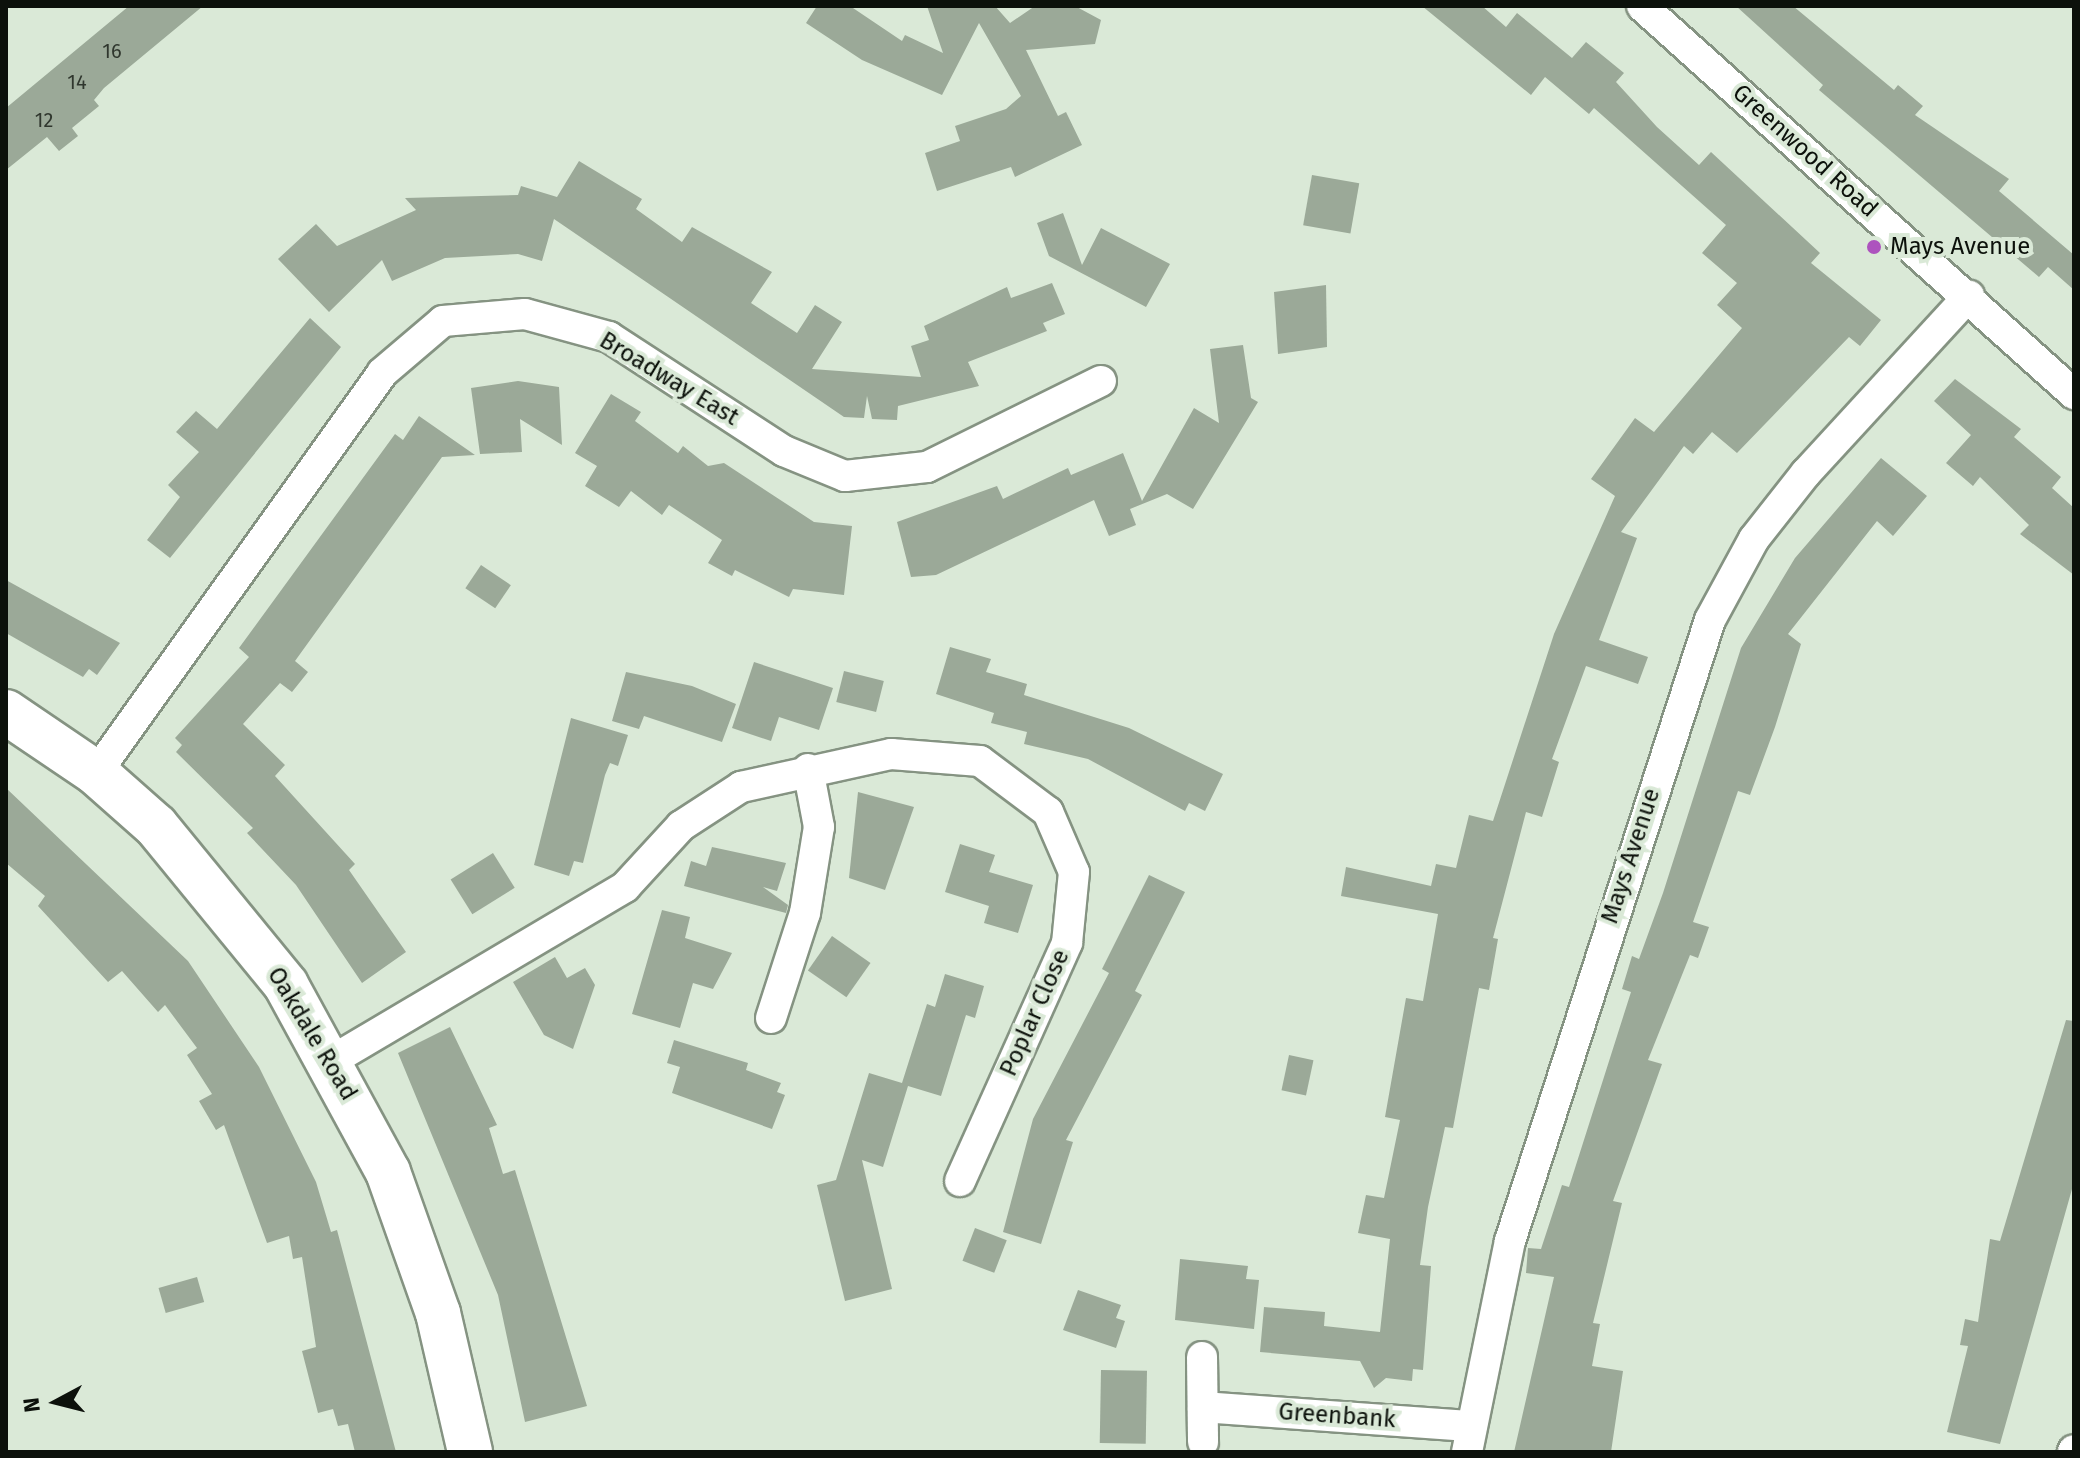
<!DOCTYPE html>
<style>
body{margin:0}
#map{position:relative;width:2080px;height:1458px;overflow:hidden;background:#dae9d7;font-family:"Fira Sans",sans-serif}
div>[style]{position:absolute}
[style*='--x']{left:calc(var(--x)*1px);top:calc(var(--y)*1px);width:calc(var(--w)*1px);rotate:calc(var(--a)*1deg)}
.building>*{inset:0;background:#9ba998;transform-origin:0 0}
.roads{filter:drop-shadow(2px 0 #859382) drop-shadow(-2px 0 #859382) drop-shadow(0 2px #859382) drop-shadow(0 -2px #859382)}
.street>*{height:30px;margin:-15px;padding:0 15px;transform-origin:15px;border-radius:15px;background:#fff}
.secondary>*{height:44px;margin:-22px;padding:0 22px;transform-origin:22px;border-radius:22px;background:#fff}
.dots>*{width:22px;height:22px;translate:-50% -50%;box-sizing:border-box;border:4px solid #dae9d7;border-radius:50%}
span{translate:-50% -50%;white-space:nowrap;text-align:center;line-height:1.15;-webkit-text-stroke:8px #dae9d7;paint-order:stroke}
.number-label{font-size:20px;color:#30372e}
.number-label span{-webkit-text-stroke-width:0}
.street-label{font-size:24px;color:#0c110b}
.poi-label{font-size:24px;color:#0c110b}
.left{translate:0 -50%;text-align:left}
.frame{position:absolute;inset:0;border:8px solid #0c110b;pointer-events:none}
.north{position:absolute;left:16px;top:1362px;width:80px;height:80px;-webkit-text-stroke:6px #dae9d7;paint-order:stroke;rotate:263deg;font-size:22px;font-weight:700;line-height:32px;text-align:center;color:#0c110b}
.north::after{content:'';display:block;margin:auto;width:28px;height:36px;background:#0c110b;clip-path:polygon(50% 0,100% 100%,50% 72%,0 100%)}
</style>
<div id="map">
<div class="building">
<i style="clip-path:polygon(129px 6px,203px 6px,104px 88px,94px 100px,99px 106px,72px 128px,78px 136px,59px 151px,47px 137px,6px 170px,6px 108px)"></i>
<i style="clip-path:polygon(817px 6px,850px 6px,902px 41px,905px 35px,943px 53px,927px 6px,995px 6px,1010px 23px,1035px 6px,1075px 6px,1101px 20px,1095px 44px,1026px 50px,1058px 116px,1066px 112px,1082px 145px,1015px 177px,1011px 167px,937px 191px,925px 153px,960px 141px,955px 126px,1006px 109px,1021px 96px,979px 23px,942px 95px,862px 60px,806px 23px)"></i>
<i style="clip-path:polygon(1422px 6px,1482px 6px,1506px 27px,1517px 13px,1572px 58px,1586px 42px,1624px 73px,1616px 82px,1657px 127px,1699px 165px,1711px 152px,1820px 253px,1811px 263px,1881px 320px,1860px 346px,1849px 337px,1737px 453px,1712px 432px,1693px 454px,1684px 446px,1621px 532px,1637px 538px,1599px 640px,1648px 657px,1638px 684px,1586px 666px,1552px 759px,1559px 762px,1542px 817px,1526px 812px,1493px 938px,1498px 939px,1489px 990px,1479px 988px,1453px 1128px,1445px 1127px,1428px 1207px,1420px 1265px,1431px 1266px,1423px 1370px,1413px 1369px,1412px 1381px,1386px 1378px,1374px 1388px,1360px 1361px,1260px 1352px,1264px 1307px,1325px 1312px,1324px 1326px,1380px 1332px,1390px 1239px,1358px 1233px,1366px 1195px,1384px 1198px,1400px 1120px,1385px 1117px,1406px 998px,1423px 1001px,1438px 914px,1341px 896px,1346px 867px,1431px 886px,1436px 864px,1456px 868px,1469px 815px,1493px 821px,1554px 634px,1615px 496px,1591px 479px,1635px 418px,1654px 432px,1742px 328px,1717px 305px,1737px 283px,1702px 253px,1726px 225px,1594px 108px,1589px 114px,1545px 77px,1531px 95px)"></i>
<i style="clip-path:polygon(1736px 6px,1793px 6px,1894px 90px,1898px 85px,1923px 106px,1915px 115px,2009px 179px,1999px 191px,2074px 255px,2074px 290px,2048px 267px,2039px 277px,1819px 90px,1823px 85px)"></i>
<i style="clip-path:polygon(579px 161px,642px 199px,636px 209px,682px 242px,692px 227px,772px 272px,751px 303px,797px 333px,815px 305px,842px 322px,812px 369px,921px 377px,911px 346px,929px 340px,924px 326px,1007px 287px,1011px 298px,1052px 283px,1065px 314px,1043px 323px,1047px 331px,968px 362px,979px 386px,898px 406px,897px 420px,872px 419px,867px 396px,864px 418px,844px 417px,554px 219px,542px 261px,518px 254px,445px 258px,392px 281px,382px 260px,329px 312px,278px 259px,316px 224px,337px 246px,416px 210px,405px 198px,518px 195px,521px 186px,557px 197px)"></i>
<i style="left:1312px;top:175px;width:48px;height:51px;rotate:10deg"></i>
<i style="clip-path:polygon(1063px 213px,1082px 265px,1101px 228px,1170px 264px,1146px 307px,1049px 256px,1037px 223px)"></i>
<i style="clip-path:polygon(1326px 285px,1327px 347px,1278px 354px,1274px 292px)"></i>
<i style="clip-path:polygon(310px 318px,341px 347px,170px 558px,147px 540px,180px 497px,168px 485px,199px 452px,176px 432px,196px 411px,217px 429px)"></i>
<i style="clip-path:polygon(1243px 345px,1251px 398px,1258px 402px,1193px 509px,1167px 494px,1130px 509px,1136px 525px,1109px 536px,1094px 500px,936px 575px,911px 577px,897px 522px,997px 486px,1003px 499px,1068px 468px,1071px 475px,1123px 453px,1142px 501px,1194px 408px,1219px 423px,1210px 349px)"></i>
<i style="clip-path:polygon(1955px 379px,2021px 429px,2014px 437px,2061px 477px,2052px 488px,2074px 508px,2074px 575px,2020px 534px,2029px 525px,1980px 477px,1973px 486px,1946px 463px,1971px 435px,1934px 401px)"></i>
<i style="clip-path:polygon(518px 381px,559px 387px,562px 445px,520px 419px,522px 452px,480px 454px,471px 388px)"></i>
<i style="clip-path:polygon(611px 394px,641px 412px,635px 421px,678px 453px,683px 446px,708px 466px,724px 463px,814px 522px,852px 526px,844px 595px,793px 589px,789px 597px,735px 570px,732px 576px,708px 563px,722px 540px,669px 505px,662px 515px,631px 491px,619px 507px,585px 486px,597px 466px,575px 453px)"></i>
<i style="clip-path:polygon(419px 416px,475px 455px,442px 457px,295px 661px,308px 672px,292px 692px,280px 683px,243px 724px,285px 765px,275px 776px,355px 864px,349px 870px,406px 952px,362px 983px,296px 885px,247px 833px,253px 828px,176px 752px,182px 745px,175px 738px,249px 657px,239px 648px,395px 434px,403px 440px)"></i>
<i style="clip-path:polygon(1881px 458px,1927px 496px,1893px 536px,1877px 521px,1788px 634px,1801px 644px,1775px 727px,1750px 795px,1738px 791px,1693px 922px,1709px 927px,1698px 958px,1690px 955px,1648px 1060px,1662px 1064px,1613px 1201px,1622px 1203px,1593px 1323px,1600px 1324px,1592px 1366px,1623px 1371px,1611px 1452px,1514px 1452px,1554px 1277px,1526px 1273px,1528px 1248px,1541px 1249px,1562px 1185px,1569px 1187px,1631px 992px,1622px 989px,1632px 956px,1639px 959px,1663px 893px,1741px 648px,1795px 558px)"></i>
<i style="left:481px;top:565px;width:36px;height:28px;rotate:34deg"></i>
<i style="clip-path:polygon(6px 580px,120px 643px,97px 675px,89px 669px,83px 677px,6px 633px)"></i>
<i style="clip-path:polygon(950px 647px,991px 659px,986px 672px,1027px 684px,1024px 695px,1129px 728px,1223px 774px,1205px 811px,1189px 803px,1185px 811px,1088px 759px,1024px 744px,1027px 732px,991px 723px,994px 713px,936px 694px)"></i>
<i style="clip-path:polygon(754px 662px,833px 688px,819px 730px,779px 717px,771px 741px,732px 728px)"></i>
<i style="left:844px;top:671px;width:41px;height:32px;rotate:14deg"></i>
<i style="clip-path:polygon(626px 672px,692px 686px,736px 704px,722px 742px,644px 716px,639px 729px,612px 721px)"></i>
<i style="clip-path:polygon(571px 718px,628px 735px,618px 766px,610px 763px,605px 775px,583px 863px,574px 861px,569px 876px,534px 865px)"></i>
<i style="clip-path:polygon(6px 788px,188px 961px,259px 1067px,316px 1182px,331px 1232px,337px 1230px,396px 1452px,355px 1452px,348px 1424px,338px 1426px,333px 1409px,318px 1413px,302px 1351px,316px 1347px,302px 1257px,293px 1259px,289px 1236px,267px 1243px,224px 1125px,216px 1130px,199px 1101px,212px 1094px,187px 1055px,197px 1048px,165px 1005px,158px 1012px,122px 971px,108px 982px,38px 906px,45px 896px,6px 863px)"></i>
<i style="clip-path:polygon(858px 792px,914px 807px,885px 890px,849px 878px)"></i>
<i style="clip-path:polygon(960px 844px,995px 855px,989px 872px,1033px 885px,1018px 933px,984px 923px,989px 906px,945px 892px)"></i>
<i style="clip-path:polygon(712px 847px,786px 863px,777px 891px,763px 887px,788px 905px,786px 913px,684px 886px,691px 861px,706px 866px)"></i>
<i style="left:493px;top:853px;width:41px;height:50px;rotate:58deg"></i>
<i style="clip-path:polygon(1149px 875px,1185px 892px,1135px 991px,1142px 995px,1066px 1140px,1073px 1142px,1041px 1244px,1003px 1232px,1033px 1119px,1109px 973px,1102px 969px)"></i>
<i style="clip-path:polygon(662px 910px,690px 917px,685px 938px,732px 953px,713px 989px,693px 983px,680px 1028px,632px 1014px)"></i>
<i style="left:832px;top:936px;width:47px;height:42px;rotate:35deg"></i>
<i style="clip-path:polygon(555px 957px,567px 978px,585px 968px,595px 985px,573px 1049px,544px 1035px,513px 982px)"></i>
<i style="clip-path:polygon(945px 974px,984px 986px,975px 1018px,966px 1015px,941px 1096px,908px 1086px,883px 1167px,862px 1160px,892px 1289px,845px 1301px,817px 1185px,836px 1180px,869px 1073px,902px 1083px,927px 1004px,935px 1007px)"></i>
<i style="clip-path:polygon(2066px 1020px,2074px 1021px,2074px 1182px,2000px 1444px,1947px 1432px,1968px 1346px,1960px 1345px,1965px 1319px,1978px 1322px,1990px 1239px,2000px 1241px)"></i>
<i style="clip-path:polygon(450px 1027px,497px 1125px,489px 1128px,503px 1174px,515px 1170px,587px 1406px,525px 1422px,498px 1295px,398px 1053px)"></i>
<i style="clip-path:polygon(674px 1040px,748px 1063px,746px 1070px,781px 1083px,777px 1092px,785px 1095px,772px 1129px,672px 1093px,680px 1067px,667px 1063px)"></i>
<i style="left:1289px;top:1055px;width:25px;height:36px;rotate:12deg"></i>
<i style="left:975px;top:1228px;width:34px;height:35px;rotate:21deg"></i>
<i style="clip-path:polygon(1180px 1259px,1248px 1266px,1246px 1279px,1259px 1280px,1254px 1329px,1175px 1320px)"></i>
<i style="left:197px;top:1277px;width:26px;height:40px;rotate:74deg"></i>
<i style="clip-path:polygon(1078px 1290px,1121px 1305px,1116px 1318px,1125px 1321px,1116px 1348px,1063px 1330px)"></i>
<i style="left:1101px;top:1370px;width:46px;height:73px;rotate:1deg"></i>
</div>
<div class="roads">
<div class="street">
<i style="--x:1642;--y:6;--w:581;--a:41.93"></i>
<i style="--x:96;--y:773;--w:492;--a:-54.4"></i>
<i style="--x:382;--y:373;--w:80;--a:-40.4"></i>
<i style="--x:443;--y:321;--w:82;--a:-4.9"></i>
<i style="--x:525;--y:314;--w:87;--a:15.3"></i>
<i style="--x:609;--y:337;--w:209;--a:33.1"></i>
<i style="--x:784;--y:451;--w:66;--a:22.3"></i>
<i style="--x:845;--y:476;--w:82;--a:-6.3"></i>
<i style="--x:927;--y:467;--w:194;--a:-26.3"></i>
<i style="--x:771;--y:1018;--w:110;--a:-72.1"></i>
<i style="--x:805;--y:913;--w:87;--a:-80.8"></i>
<i style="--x:819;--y:827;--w:59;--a:-100.7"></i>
<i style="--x:331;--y:1061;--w:342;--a:-30.6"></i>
<i style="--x:625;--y:887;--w:83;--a:-47.4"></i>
<i style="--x:681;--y:826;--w:72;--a:-33"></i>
<i style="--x:741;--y:787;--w:154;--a:-12.4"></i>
<i style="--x:891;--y:754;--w:89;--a:4.5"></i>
<i style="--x:980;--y:761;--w:85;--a:36.9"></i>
<i style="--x:1048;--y:812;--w:65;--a:66.6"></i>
<i style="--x:1074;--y:872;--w:71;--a:95.6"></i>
<i style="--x:1067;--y:943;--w:261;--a:114.2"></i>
<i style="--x:1202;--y:1357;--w:85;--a:89.3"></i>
<i style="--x:1203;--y:1407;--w:269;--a:4.1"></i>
<i style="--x:1467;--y:1452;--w:215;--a:-78.5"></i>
<i style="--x:1510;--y:1241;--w:652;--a:-72.15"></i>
<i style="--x:1710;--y:620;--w:92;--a:-61.5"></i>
<i style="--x:1754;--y:539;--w:84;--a:-51.8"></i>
<i style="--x:1806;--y:473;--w:241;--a:-47.4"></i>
<i style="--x:2073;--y:1452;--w:2;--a:-63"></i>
</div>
<div class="secondary">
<i style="--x:6;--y:712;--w:109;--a:34.1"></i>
<i style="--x:96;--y:773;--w:80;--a:41.5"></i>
<i style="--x:156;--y:826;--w:205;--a:50.7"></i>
<i style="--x:286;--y:985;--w:213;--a:61.4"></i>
<i style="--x:388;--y:1172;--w:150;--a:70.5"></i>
<i style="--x:438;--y:1313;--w:143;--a:77"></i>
</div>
</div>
<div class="dots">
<i style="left:1874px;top:247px;background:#ad53be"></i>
</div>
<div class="number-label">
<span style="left:112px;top:51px">16</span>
<span style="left:77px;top:82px">14</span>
<span style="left:44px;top:120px">12</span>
</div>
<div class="street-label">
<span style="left:1805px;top:151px;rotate:42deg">Greenwood Road</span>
<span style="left:669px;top:379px;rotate:31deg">Broadway East</span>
<span style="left:1631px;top:856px;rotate:-72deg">Mays Avenue</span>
<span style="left:1035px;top:1013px;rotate:-66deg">Poplar Close</span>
<span style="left:312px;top:1034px;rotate:59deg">Oakdale Road</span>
<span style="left:1337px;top:1416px;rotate:4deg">Greenbank</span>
</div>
<div class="poi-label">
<span class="left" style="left:1890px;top:247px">Mays Avenue</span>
</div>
<div class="frame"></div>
<div class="north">N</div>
</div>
